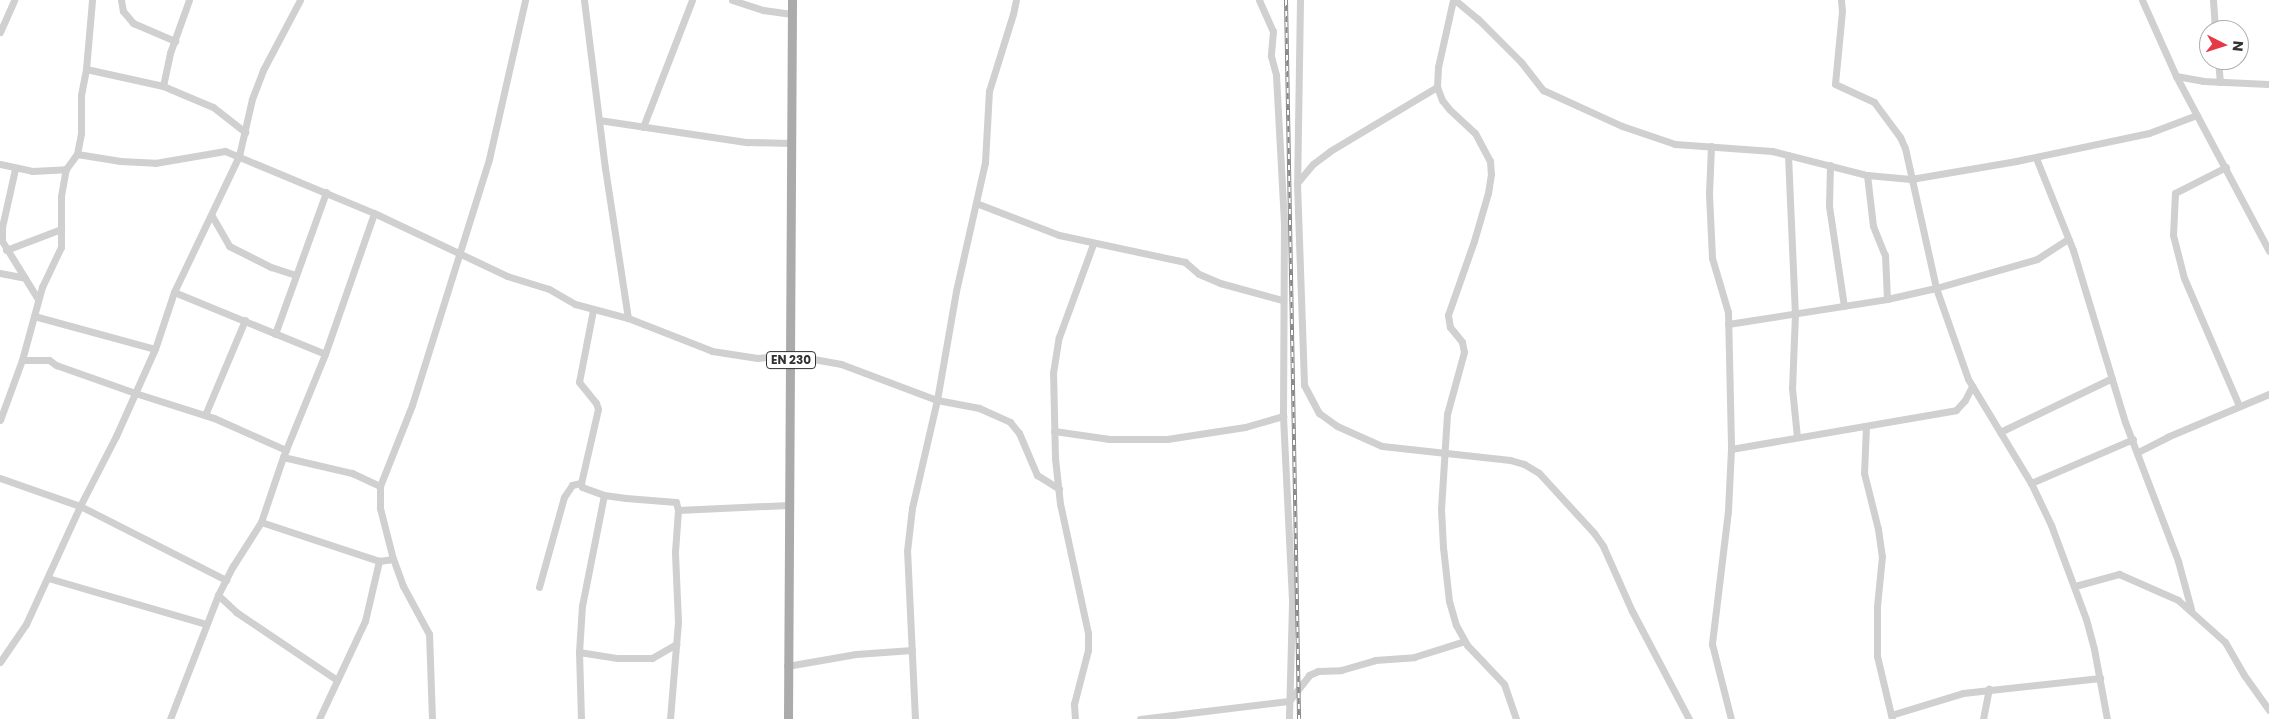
<!DOCTYPE html>
<style>
body{margin:0}
#map{position:relative;width:2269px;height:719px;overflow:hidden;background:#fff;font-family:Poppins,sans-serif}
div>[style]{position:absolute}
[style*='--x']{left:calc(var(--x)*1px);top:calc(var(--y)*1px);width:calc(var(--w)*1px);rotate:calc(var(--a)*1deg)}
.minor>*{height:7px;margin:-3.5px;padding:0 3.5px;transform-origin:3.5px;border-radius:3.5px;background:#d0d0d0}
.major>*{height:9px;margin:-4.5px;padding:0 4.5px;transform-origin:4.5px;border-radius:4.5px;background:#ababab}
.rail>*{height:4px;margin-top:-2px;transform-origin:0;background:repeating-linear-gradient(90deg,#fff 0 5.5px,#888 0 11px);box-sizing:border-box;border-block:1px solid #888}
span{translate:-50% -50%;white-space:nowrap;text-align:center;line-height:1.15;-webkit-text-stroke:5px #fff;paint-order:stroke}
.shield-label span{padding:1px 4px;background:#fff;border:1px solid;border-radius:4px;-webkit-text-stroke-width:0}
.shield-label{font-size:12px;color:#333;font-weight:700}
.north{position:absolute;left:2199px;top:20px;width:50px;height:50px;box-sizing:border-box;background:#fff;border:1px solid #adadad;border-radius:50%;rotate:95deg;font-size:14px;font-weight:700;line-height:20px;text-align:center;color:#333}
.north::after{content:'';display:block;margin:auto;width:18px;height:22px;background:#e63946;clip-path:polygon(50% 0,100% 100%,50% 72%,0 100%)}
</style>
<div id="map">
<div class="minor">
<i style="--x:121;--y:0;--w:11;--a:80"></i>
<i style="--x:123;--y:11;--w:16;--a:50"></i>
<i style="--x:133;--y:23;--w:46;--a:23.2"></i>
<i style="--x:584;--y:0;--w:169;--a:82.9"></i>
<i style="--x:605;--y:168;--w:152;--a:81.3"></i>
<i style="--x:732;--y:0;--w:33;--a:18"></i>
<i style="--x:763;--y:10;--w:29;--a:8"></i>
<i style="--x:1259;--y:0;--w:34;--a:66"></i>
<i style="--x:1273;--y:31;--w:25;--a:95"></i>
<i style="--x:1271;--y:56;--w:20;--a:75"></i>
<i style="--x:1276;--y:75;--w:149;--a:86.9"></i>
<i style="--x:1284;--y:224;--w:192;--a:90.3"></i>
<i style="--x:1283;--y:416;--w:187;--a:87.2"></i>
<i style="--x:1292;--y:603;--w:116;--a:91.5"></i>
<i style="--x:1300;--y:0;--w:183;--a:90.9"></i>
<i style="--x:1297;--y:183;--w:202;--a:88"></i>
<i style="--x:1304;--y:385;--w:32;--a:62"></i>
<i style="--x:1319;--y:413;--w:22;--a:36"></i>
<i style="--x:1337;--y:426;--w:49;--a:24"></i>
<i style="--x:1382;--y:446;--w:129;--a:6.2"></i>
<i style="--x:1510;--y:460;--w:15;--a:16"></i>
<i style="--x:1524;--y:464;--w:17;--a:31"></i>
<i style="--x:1539;--y:473;--w:81;--a:47.5"></i>
<i style="--x:1594;--y:533;--w:16;--a:55"></i>
<i style="--x:1603;--y:546;--w:71;--a:66"></i>
<i style="--x:1632;--y:611;--w:122;--a:62.2"></i>
<i style="--x:1453;--y:0;--w:69;--a:102.6"></i>
<i style="--x:1438;--y:67;--w:20;--a:93"></i>
<i style="--x:1437;--y:87;--w:14;--a:69"></i>
<i style="--x:1442;--y:100;--w:11;--a:52"></i>
<i style="--x:1449;--y:109;--w:35;--a:43"></i>
<i style="--x:1475;--y:133;--w:32;--a:62"></i>
<i style="--x:1490;--y:161;--w:13;--a:86"></i>
<i style="--x:1491;--y:174;--w:19;--a:99"></i>
<i style="--x:1488;--y:193;--w:50;--a:106.3"></i>
<i style="--x:1474;--y:241;--w:78;--a:109.4"></i>
<i style="--x:1448;--y:315;--w:12;--a:81"></i>
<i style="--x:1450;--y:327;--w:19;--a:51"></i>
<i style="--x:1462;--y:342;--w:10;--a:79"></i>
<i style="--x:1464;--y:352;--w:64;--a:105.3"></i>
<i style="--x:1447;--y:414;--w:95;--a:93.6"></i>
<i style="--x:1441;--y:509;--w:38;--a:87"></i>
<i style="--x:1443;--y:547;--w:54;--a:83.7"></i>
<i style="--x:1449;--y:601;--w:25;--a:74"></i>
<i style="--x:1456;--y:625;--w:23;--a:61"></i>
<i style="--x:1467;--y:645;--w:54;--a:46.5"></i>
<i style="--x:1504;--y:684;--w:37;--a:71"></i>
<i style="--x:1455;--y:0;--w:30;--a:40"></i>
<i style="--x:1478;--y:19;--w:61;--a:45"></i>
<i style="--x:1521;--y:62;--w:36;--a:52"></i>
<i style="--x:1543;--y:90;--w:87;--a:24.5"></i>
<i style="--x:1622;--y:126;--w:56;--a:18.8"></i>
<i style="--x:1675;--y:144;--w:97;--a:4.1"></i>
<i style="--x:1772;--y:151;--w:98;--a:14.2"></i>
<i style="--x:1867;--y:175;--w:44;--a:5.2"></i>
<i style="--x:1911;--y:179;--w:107;--a:-9.7"></i>
<i style="--x:2016;--y:161;--w:136;--a:-11.9"></i>
<i style="--x:2149;--y:133;--w:51;--a:-20.6"></i>
<i style="--x:1841;--y:0;--w:11;--a:85"></i>
<i style="--x:1842;--y:11;--w:73;--a:95.5"></i>
<i style="--x:1835;--y:84;--w:43;--a:24.8"></i>
<i style="--x:1874;--y:102;--w:44;--a:53.4"></i>
<i style="--x:1900;--y:137;--w:12;--a:66"></i>
<i style="--x:1905;--y:148;--w:143;--a:77.5"></i>
<i style="--x:1936;--y:288;--w:96;--a:70.6"></i>
<i style="--x:1968;--y:379;--w:122;--a:58.8"></i>
<i style="--x:2031;--y:483;--w:47;--a:64.5"></i>
<i style="--x:2051;--y:525;--w:100;--a:69.6"></i>
<i style="--x:2086;--y:619;--w:31;--a:75"></i>
<i style="--x:2094;--y:649;--w:71;--a:79.5"></i>
<i style="--x:2142;--y:0;--w:83;--a:65.9"></i>
<i style="--x:2176;--y:76;--w:198;--a:62"></i>
<i style="--x:2213;--y:0;--w:30;--a:86"></i>
<i style="--x:0;--y:32;--w:35;--a:-66"></i>
<i style="--x:2218;--y:60;--w:22;--a:85"></i>
<i style="--x:86;--y:69;--w:79;--a:12.4"></i>
<i style="--x:163;--y:86;--w:54;--a:22.8"></i>
<i style="--x:213;--y:107;--w:41;--a:38"></i>
<i style="--x:2176;--y:76;--w:27;--a:10"></i>
<i style="--x:2203;--y:81;--w:66;--a:2.6"></i>
<i style="--x:163;--y:86;--w:34;--a:-78"></i>
<i style="--x:170;--y:53;--w:56;--a:-70.3"></i>
<i style="--x:599;--y:120;--w:150;--a:8.5"></i>
<i style="--x:747;--y:142;--w:45;--a:1.3"></i>
<i style="--x:643;--y:127;--w:136;--a:-68.9"></i>
<i style="--x:1711;--y:146;--w:48;--a:92.4"></i>
<i style="--x:1709;--y:194;--w:64;--a:87.3"></i>
<i style="--x:1712;--y:258;--w:56;--a:73.5"></i>
<i style="--x:1728;--y:312;--w:137;--a:88.7"></i>
<i style="--x:1731;--y:449;--w:62;--a:92.8"></i>
<i style="--x:1728;--y:511;--w:134;--a:96.9"></i>
<i style="--x:1712;--y:644;--w:77;--a:75.8"></i>
<i style="--x:77;--y:154;--w:44;--a:9.2"></i>
<i style="--x:120;--y:161;--w:35;--a:3"></i>
<i style="--x:155;--y:163;--w:71;--a:-9.7"></i>
<i style="--x:225;--y:151;--w:161;--a:22.6"></i>
<i style="--x:374;--y:213;--w:147;--a:25.3"></i>
<i style="--x:507;--y:276;--w:44;--a:17.2"></i>
<i style="--x:549;--y:289;--w:30;--a:30"></i>
<i style="--x:575;--y:304;--w:55;--a:14.8"></i>
<i style="--x:628;--y:318;--w:90;--a:21.4"></i>
<i style="--x:712;--y:351;--w:46;--a:8.8"></i>
<i style="--x:757;--y:358;--w:34;--a:-5"></i>
<i style="--x:791;--y:355;--w:51;--a:10.2"></i>
<i style="--x:841;--y:364;--w:103;--a:20.6"></i>
<i style="--x:937;--y:400;--w:43;--a:10.8"></i>
<i style="--x:979;--y:408;--w:34;--a:24"></i>
<i style="--x:1010;--y:422;--w:14;--a:51"></i>
<i style="--x:1019;--y:433;--w:46;--a:66.8"></i>
<i style="--x:1037;--y:475;--w:26;--a:32"></i>
<i style="--x:1788;--y:155;--w:159;--a:87.5"></i>
<i style="--x:1795;--y:314;--w:74;--a:92.3"></i>
<i style="--x:1792;--y:388;--w:49;--a:84.2"></i>
<i style="--x:2036;--y:158;--w:99;--a:68.1"></i>
<i style="--x:2073;--y:250;--w:180;--a:73.2"></i>
<i style="--x:2125;--y:422;--w:149;--a:69.1"></i>
<i style="--x:2178;--y:561;--w:50;--a:74.8"></i>
<i style="--x:0;--y:164;--w:33;--a:12"></i>
<i style="--x:32;--y:171;--w:34;--a:-3"></i>
<i style="--x:1830;--y:165;--w:41;--a:91.4"></i>
<i style="--x:1829;--y:206;--w:101;--a:81.5"></i>
<i style="--x:2226;--y:167;--w:57;--a:153"></i>
<i style="--x:2175;--y:193;--w:42;--a:92.7"></i>
<i style="--x:2173;--y:235;--w:44;--a:75.7"></i>
<i style="--x:2184;--y:278;--w:139;--a:66.7"></i>
<i style="--x:15;--y:169;--w:59;--a:102.6"></i>
<i style="--x:2;--y:227;--w:14;--a:90"></i>
<i style="--x:2;--y:241;--w:68;--a:58.2"></i>
<i style="--x:1867;--y:175;--w:51;--a:83.3"></i>
<i style="--x:1873;--y:226;--w:31;--a:68"></i>
<i style="--x:1885;--y:255;--w:44;--a:87.4"></i>
<i style="--x:1297;--y:183;--w:25;--a:-50"></i>
<i style="--x:1313;--y:164;--w:21;--a:-37"></i>
<i style="--x:1330;--y:151;--w:125;--a:-30.9"></i>
<i style="--x:976;--y:203;--w:89;--a:21.1"></i>
<i style="--x:1059;--y:235;--w:129;--a:12.1"></i>
<i style="--x:1185;--y:262;--w:18;--a:41"></i>
<i style="--x:1199;--y:274;--w:23;--a:23"></i>
<i style="--x:1220;--y:283;--w:64;--a:15.3"></i>
<i style="--x:212;--y:216;--w:34;--a:60"></i>
<i style="--x:229;--y:246;--w:47;--a:26.6"></i>
<i style="--x:271;--y:267;--w:26;--a:18"></i>
<i style="--x:6;--y:250;--w:59;--a:-20.9"></i>
<i style="--x:0;--y:273;--w:25;--a:11"></i>
<i style="--x:174;--y:292;--w:163;--a:22.3"></i>
<i style="--x:593;--y:310;--w:73;--a:101"></i>
<i style="--x:579;--y:382;--w:27;--a:51"></i>
<i style="--x:596;--y:403;--w:6;--a:72"></i>
<i style="--x:598;--y:409;--w:76;--a:102.9"></i>
<i style="--x:581;--y:483;--w:4;--a:76"></i>
<i style="--x:582;--y:487;--w:23;--a:20"></i>
<i style="--x:604;--y:495;--w:22;--a:8"></i>
<i style="--x:626;--y:498;--w:50;--a:4.6"></i>
<i style="--x:676;--y:502;--w:8;--a:76"></i>
<i style="--x:34;--y:316;--w:125;--a:15.3"></i>
<i style="--x:1728;--y:324;--w:161;--a:-8.9"></i>
<i style="--x:1887;--y:299;--w:50;--a:-12.7"></i>
<i style="--x:1936;--y:288;--w:105;--a:-16"></i>
<i style="--x:2037;--y:259;--w:37;--a:-33"></i>
<i style="--x:275;--y:334;--w:151;--a:-70.2"></i>
<i style="--x:22;--y:360;--w:27;--a:0"></i>
<i style="--x:49;--y:360;--w:9;--a:36"></i>
<i style="--x:56;--y:365;--w:84;--a:19.5"></i>
<i style="--x:135;--y:393;--w:83;--a:17.6"></i>
<i style="--x:214;--y:418;--w:79;--a:24"></i>
<i style="--x:205;--y:415;--w:103;--a:-67.2"></i>
<i style="--x:0;--y:420;--w:64;--a:-69.9"></i>
<i style="--x:22;--y:360;--w:76;--a:-74.7"></i>
<i style="--x:42;--y:287;--w:44;--a:-64.6"></i>
<i style="--x:61;--y:247;--w:51;--a:-90"></i>
<i style="--x:61;--y:196;--w:27;--a:-80"></i>
<i style="--x:66;--y:169;--w:19;--a:-54"></i>
<i style="--x:77;--y:154;--w:21;--a:-79"></i>
<i style="--x:81;--y:133;--w:38;--a:-90"></i>
<i style="--x:81;--y:95;--w:26;--a:-79"></i>
<i style="--x:86;--y:69;--w:69;--a:-85"></i>
<i style="--x:1866;--y:426;--w:47;--a:92.4"></i>
<i style="--x:1864;--y:473;--w:58;--a:76"></i>
<i style="--x:1878;--y:529;--w:27;--a:82"></i>
<i style="--x:1882;--y:556;--w:50;--a:95.7"></i>
<i style="--x:1877;--y:606;--w:50;--a:90"></i>
<i style="--x:1877;--y:656;--w:65;--a:76.6"></i>
<i style="--x:1054;--y:431;--w:56;--a:8.3"></i>
<i style="--x:1109;--y:439;--w:58;--a:0"></i>
<i style="--x:1167;--y:439;--w:79;--a:-8.7"></i>
<i style="--x:1245;--y:427;--w:40;--a:-16"></i>
<i style="--x:2000;--y:432;--w:124;--a:-25.7"></i>
<i style="--x:1731;--y:449;--w:228;--a:-9.8"></i>
<i style="--x:1956;--y:410;--w:13;--a:-48"></i>
<i style="--x:1965;--y:400;--w:16;--a:-63"></i>
<i style="--x:2138;--y:452;--w:33;--a:-27"></i>
<i style="--x:2167;--y:437;--w:111;--a:-22.9"></i>
<i style="--x:283;--y:457;--w:71;--a:13.1"></i>
<i style="--x:352;--y:473;--w:31;--a:25"></i>
<i style="--x:0;--y:478;--w:85;--a:19.3"></i>
<i style="--x:80;--y:506;--w:164;--a:26.9"></i>
<i style="--x:2031;--y:483;--w:111;--a:-23.3"></i>
<i style="--x:261;--y:522;--w:124;--a:18.3"></i>
<i style="--x:379;--y:561;--w:14;--a:-8"></i>
<i style="--x:48;--y:578;--w:165;--a:16.2"></i>
<i style="--x:2075;--y:586;--w:46;--a:-15.3"></i>
<i style="--x:2119;--y:574;--w:64;--a:23.8"></i>
<i style="--x:2178;--y:600;--w:63;--a:41.8"></i>
<i style="--x:2225;--y:642;--w:38;--a:60"></i>
<i style="--x:2244;--y:675;--w:43;--a:54.5"></i>
<i style="--x:539;--y:587;--w:93;--a:-74.5"></i>
<i style="--x:564;--y:497;--w:14;--a:-56"></i>
<i style="--x:572;--y:485;--w:9;--a:-13"></i>
<i style="--x:218;--y:595;--w:25;--a:43"></i>
<i style="--x:236;--y:612;--w:122;--a:34"></i>
<i style="--x:579;--y:652;--w:39;--a:9"></i>
<i style="--x:618;--y:658;--w:34;--a:0"></i>
<i style="--x:652;--y:658;--w:28;--a:-30"></i>
<i style="--x:0;--y:662;--w:46;--a:-55.6"></i>
<i style="--x:26;--y:624;--w:130;--a:-65.4"></i>
<i style="--x:80;--y:506;--w:79;--a:-62.8"></i>
<i style="--x:116;--y:436;--w:95;--a:-65.9"></i>
<i style="--x:155;--y:349;--w:60;--a:-71.6"></i>
<i style="--x:174;--y:292;--w:151;--a:-64.5"></i>
<i style="--x:239;--y:156;--w:58;--a:-77.2"></i>
<i style="--x:252;--y:99;--w:31;--a:-69"></i>
<i style="--x:263;--y:70;--w:79;--a:-62.1"></i>
<i style="--x:787;--y:666;--w:70;--a:-9.9"></i>
<i style="--x:856;--y:654;--w:56;--a:-4.1"></i>
<i style="--x:1891;--y:715;--w:75;--a:-17"></i>
<i style="--x:1963;--y:693;--w:138;--a:-6.2"></i>
<i style="--x:170;--y:719;--w:133;--a:-68.8"></i>
<i style="--x:218;--y:595;--w:33;--a:-63"></i>
<i style="--x:233;--y:566;--w:52;--a:-57.5"></i>
<i style="--x:261;--y:522;--w:69;--a:-71.3"></i>
<i style="--x:283;--y:457;--w:111;--a:-67.8"></i>
<i style="--x:325;--y:354;--w:149;--a:-70.8"></i>
<i style="--x:319;--y:719;--w:108;--a:-64.9"></i>
<i style="--x:365;--y:621;--w:62;--a:-76.9"></i>
<i style="--x:432;--y:719;--w:85;--a:-92"></i>
<i style="--x:429;--y:634;--w:55;--a:-118.4"></i>
<i style="--x:403;--y:586;--w:29;--a:-110"></i>
<i style="--x:393;--y:559;--w:53;--a:-104.3"></i>
<i style="--x:380;--y:508;--w:22;--a:-90"></i>
<i style="--x:380;--y:486;--w:87;--a:-68.4"></i>
<i style="--x:412;--y:405;--w:258;--a:-72.6"></i>
<i style="--x:489;--y:159;--w:163;--a:-77.2"></i>
<i style="--x:581;--y:719;--w:67;--a:-91.7"></i>
<i style="--x:579;--y:652;--w:46;--a:-86.3"></i>
<i style="--x:582;--y:606;--w:113;--a:-78.8"></i>
<i style="--x:670;--y:719;--w:97;--a:-85.3"></i>
<i style="--x:678;--y:622;--w:70;--a:-92.5"></i>
<i style="--x:675;--y:552;--w:42;--a:-85.9"></i>
<i style="--x:678;--y:510;--w:111;--a:-2.6"></i>
<i style="--x:915;--y:719;--w:168;--a:-92.7"></i>
<i style="--x:907;--y:551;--w:43;--a:-83.4"></i>
<i style="--x:912;--y:508;--w:111;--a:-77"></i>
<i style="--x:937;--y:400;--w:111;--a:-80.1"></i>
<i style="--x:956;--y:291;--w:132;--a:-77.3"></i>
<i style="--x:985;--y:162;--w:71;--a:-86.8"></i>
<i style="--x:989;--y:91;--w:81;--a:-72.7"></i>
<i style="--x:1013;--y:14;--w:14;--a:-78"></i>
<i style="--x:1075;--y:719;--w:15;--a:-94"></i>
<i style="--x:1074;--y:704;--w:56;--a:-75.5"></i>
<i style="--x:1088;--y:650;--w:17;--a:-90"></i>
<i style="--x:1088;--y:633;--w:132;--a:-102.2"></i>
<i style="--x:1060;--y:504;--w:46;--a:-96.2"></i>
<i style="--x:1055;--y:458;--w:85;--a:-91.3"></i>
<i style="--x:1053;--y:373;--w:36;--a:-81"></i>
<i style="--x:1059;--y:337;--w:99;--a:-69.9"></i>
<i style="--x:1140;--y:719;--w:150;--a:-6.9"></i>
<i style="--x:1289;--y:701;--w:33;--a:-52"></i>
<i style="--x:1309;--y:675;--w:10;--a:-24"></i>
<i style="--x:1318;--y:671;--w:23;--a:-2"></i>
<i style="--x:1341;--y:670;--w:35;--a:-16"></i>
<i style="--x:1375;--y:660;--w:39;--a:-4"></i>
<i style="--x:1414;--y:657;--w:53;--a:-17.4"></i>
<i style="--x:1983;--y:719;--w:31;--a:-79"></i>
</div>
<div class="major">
<i style="--x:788;--y:719;--w:719;--a:-89.68"></i>
</div>
<div class="rail">
<i style="--x:1286;--y:0;--w:719;--a:88.96"></i>
</div>
<div class="shield-label">
<span style="left:791px;top:360px">EN 230</span>
</div>
<div class="north">N</div>
</div>
